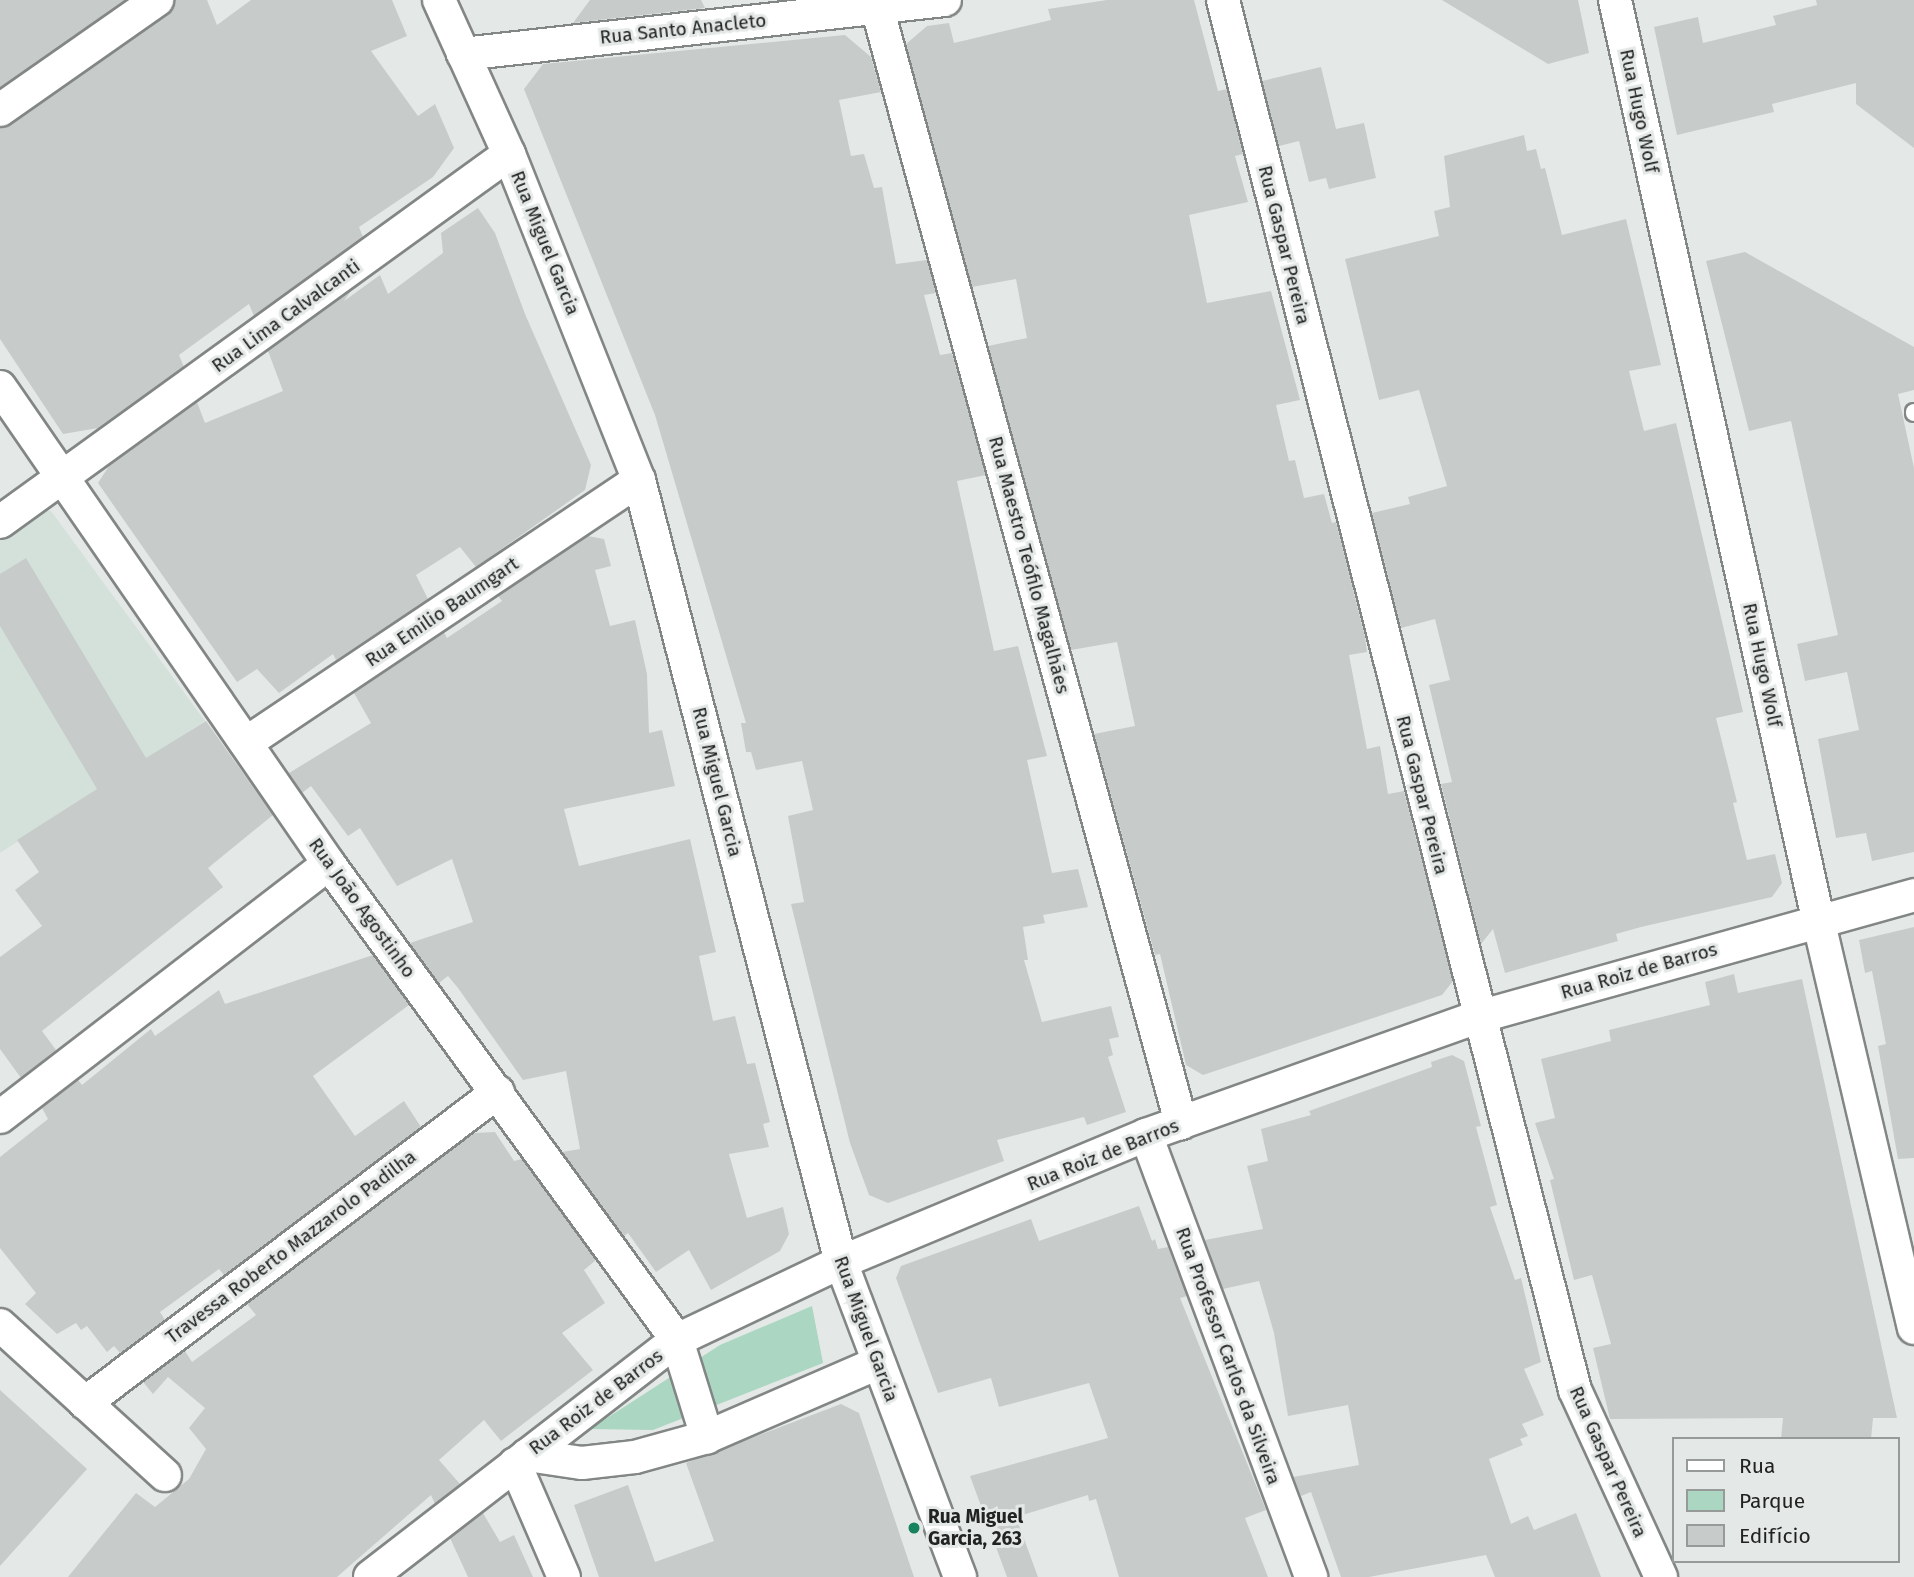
<!DOCTYPE html>
<meta charset="utf-8">
<style>
body{margin:0}
#map{position:relative;width:1914px;height:1577px;overflow:hidden;background:#e4e9e7;font-family:"Fira Sans",sans-serif}
div>[style]{position:absolute}
[style*='--x']{left:calc(var(--x)*1px);top:calc(var(--y)*1px);width:calc(var(--w)*1px);rotate:calc(var(--a)*1deg)}
.built>*{inset:0;background:#d4e1db}
.green>*{inset:0;background:#aad6c2}
.building>*{inset:0;background:#c7ccca}
.roads{filter:drop-shadow(2px 0 #828684) drop-shadow(-2px 0 #828684) drop-shadow(0 2px #828684) drop-shadow(0 -2px #828684)}
.service>*{height:16px;margin:-8px;padding:0 8px;transform-origin:8px;border-radius:8px;background:#fff}
.minor>*{height:32px;margin:-16px;padding:0 16px;transform-origin:16px;border-radius:16px;background:#fff}
.dots>*{width:19px;height:19px;translate:-50% -50%;box-sizing:border-box;border:4px solid #e4e9e7;border-radius:50%}
span{translate:-50% -50%;white-space:nowrap;text-align:center;line-height:1.15;-webkit-text-stroke:6px #e4e9e7;paint-order:stroke}
.street-label{font-size:19px;color:#212322}
.poi-label{font-size:19px;color:#212322;font-weight:700}
.left{translate:0 -50%;text-align:left}
.legend{position:absolute;left:1672px;top:1437px;width:228px;height:126px;box-sizing:border-box;background:#e4e9e7;border:2px solid #969a98;margin:0;padding:9px 12px;list-style:none;font-size:21px;color:#212322}
.legend li{display:flex;align-items:center;gap:14px;height:35px}
.legend b{width:35px;border:2px solid #969a98}
</style>
<div id="map">
<div class="built">
<i style="clip-path:polygon(39px 510px,51px 511px,205px 721px,0 853px,0 537px)"></i>
</div>
<div class="green">
<i style="clip-path:polygon(812px 1306px,823px 1363px,653px 1430px,590px 1429px,720px 1345px)"></i>
</div>
<div class="building">
<i style="clip-path:polygon(0 0,125px 0,0 88px)"></i>
<i style="clip-path:polygon(175px 0,207px 0,217px 25px,251px 0,392px 0,407px 36px,371px 51px,418px 116px,435px 104px,454px 148px,433px 177px,359px 227px,363px 237px,254px 316px,249px 304px,179px 355px,184px 367px,98px 428px,63px 434px,0 339px,0 128px,168px 15px)"></i>
<i style="clip-path:polygon(590px 0,701px 0,705px 8px,573px 23px)"></i>
<i style="clip-path:polygon(1107px 0,1194px 0,1218px 91px,1227px 89px,1243px 154px,1235px 156px,1248px 202px,1189px 215px,1207px 303px,1271px 291px,1300px 400px,1276px 405px,1289px 461px,1295px 460px,1304px 498px,1324px 494px,1332px 523px,1336px 522px,1365px 637px,1367px 652px,1349px 655px,1367px 749px,1380px 746px,1388px 794px,1404px 791px,1453px 981px,1442px 995px,1203px 1075px,1186px 1065px,1160px 954px,1155px 955px,1094px 734px,1135px 726px,1117px 642px,1071px 650px,988px 346px,1027px 338px,1016px 279px,972px 287px,906px 44px,927px 26px,949px 23px,954px 43px,1051px 20px,1048px 9px)"></i>
<i style="clip-path:polygon(1442px 0,1578px 0,1589px 53px,1548px 64px)"></i>
<i style="clip-path:polygon(1816px 0,1914px 0,1914px 148px,1856px 104px,1856px 83px,1772px 104px,1774px 112px,1677px 135px,1654px 27px,1698px 17px,1703px 43px,1776px 25px,1773px 16px,1817px 5px)"></i>
<i style="clip-path:polygon(845px 35px,871px 57px,881px 92px,839px 100px,851px 156px,864px 154px,874px 188px,882px 187px,896px 264px,927px 260px,936px 293px,924px 295px,940px 355px,952px 353px,986px 475px,957px 481px,994px 651px,1018px 646px,1047px 756px,1027px 760px,1052px 873px,1078px 869px,1088px 907px,1043px 915px,1045px 923px,1023px 927px,1028px 960px,1024px 960px,1042px 1022px,1111px 1006px,1119px 1037px,1109px 1039px,1113px 1055px,1108px 1057px,1126px 1112px,1087px 1125px,1084px 1117px,997px 1140px,1004px 1161px,888px 1203px,869px 1195px,850px 1143px,791px 904px,804px 902px,788px 816px,813px 810px,802px 761px,756px 770px,751px 752px,746px 752px,741px 723px,746px 723px,655px 415px,524px 89px,543px 64px)"></i>
<i style="clip-path:polygon(1321px 67px,1336px 129px,1364px 123px,1376px 178px,1329px 189px,1326px 178px,1309px 182px,1299px 141px,1279px 146px,1262px 81px)"></i>
<i style="clip-path:polygon(1524px 135px,1527px 151px,1536px 149px,1541px 169px,1545px 168px,1562px 235px,1626px 219px,1661px 365px,1629px 371px,1644px 431px,1676px 423px,1743px 712px,1716px 718px,1737px 802px,1733px 803px,1747px 860px,1775px 854px,1782px 883px,1772px 897px,1641px 927px,1616px 934px,1618px 941px,1505px 973px,1493px 929px,1481px 944px,1441px 784px,1452px 782px,1429px 685px,1450px 680px,1435px 619px,1401px 628px,1372px 513px,1410px 504px,1408px 497px,1447px 486px,1419px 390px,1379px 400px,1345px 259px,1439px 236px,1434px 211px,1450px 207px,1444px 156px)"></i>
<i style="clip-path:polygon(478px 208px,495px 233px,525px 314px,591px 465px,585px 490px,476px 567px,460px 547px,416px 575px,428px 599px,336px 660px,333px 654px,279px 693px,257px 669px,237px 682px,98px 483px,109px 466px,197px 402px,205px 423px,283px 391px,268px 351px,351px 291px,344px 301px,380px 275px,388px 294px,443px 253px,441px 233px)"></i>
<i style="clip-path:polygon(1745px 252px,1914px 347px,1914px 390px,1898px 394px,1914px 468px,1914px 852px,1872px 861px,1866px 833px,1836px 838px,1818px 739px,1859px 730px,1847px 672px,1805px 681px,1797px 644px,1838px 635px,1791px 421px,1749px 431px,1706px 261px)"></i>
<i style="clip-path:polygon(588px 536px,604px 539px,611px 566px,595px 570px,610px 626px,635px 620px,647px 674px,649px 733px,662px 730px,675px 786px,564px 809px,579px 866px,690px 839px,716px 952px,699px 956px,713px 1021px,735px 1016px,747px 1064px,755px 1063px,770px 1122px,763px 1124px,769px 1147px,729px 1154px,747px 1218px,783px 1207px,789px 1234px,780px 1251px,711px 1290px,689px 1250px,656px 1272px,628px 1233px,624px 1236px,562px 1152px,580px 1149px,566px 1071px,523px 1080px,458px 988px,448px 976px,439px 983px,410px 943px,473px 922px,452px 859px,397px 886px,360px 828px,348px 836px,311px 786px,302px 793px,289px 773px,371px 723px,354px 693px,444px 632px,447px 638px,502px 601px,498px 596px)"></i>
<i style="clip-path:polygon(26px 558px,146px 758px,206px 721px,273px 815px,208px 868px,223px 887px,42px 1031px,56px 1050px,21px 1078px,0 1049px,0 957px,42px 926px,15px 890px,39px 872px,17px 840px,97px 789px,0 626px,0 574px)"></i>
<i style="clip-path:polygon(1914px 927px,1914px 1158px,1898px 1159px,1878px 1046px,1886px 1044px,1872px 971px,1865px 973px,1859px 940px)"></i>
<i style="clip-path:polygon(373px 955px,409px 1005px,313px 1076px,355px 1136px,404px 1101px,421px 1127px,224px 1275px,219px 1269px,160px 1312px,165px 1320px,120px 1353px,114px 1346px,107px 1352px,87px 1326px,81px 1330px,76px 1323px,57px 1334px,25px 1304px,36px 1293px,0 1248px,0 1157px,48px 1119px,42px 1108px,78px 1080px,82px 1085px,151px 1029px,155px 1036px,219px 990px,225px 1004px)"></i>
<i style="clip-path:polygon(1734px 974px,1738px 993px,1802px 979px,1897px 1418px,1873px 1418px,1871px 1439px,1781px 1439px,1783px 1418px,1610px 1419px,1593px 1348px,1611px 1344px,1592px 1275px,1574px 1280px,1550px 1180px,1554px 1179px,1535px 1123px,1555px 1118px,1541px 1059px,1611px 1041px,1609px 1030px,1710px 1005px,1705px 982px)"></i>
<i style="clip-path:polygon(1452px 1055px,1464px 1061px,1481px 1126px,1476px 1127px,1497px 1205px,1490px 1207px,1515px 1280px,1521px 1278px,1541px 1362px,1524px 1369px,1544px 1415px,1522px 1424px,1528px 1436px,1520px 1439px,1523px 1445px,1489px 1459px,1511px 1524px,1528px 1516px,1534px 1530px,1576px 1513px,1601px 1577px,1495px 1577px,1486px 1555px,1369px 1577px,1341px 1577px,1311px 1492px,1301px 1496px,1293px 1477px,1359px 1465px,1348px 1405px,1288px 1416px,1274px 1333px,1259px 1281px,1223px 1289px,1205px 1240px,1263px 1229px,1247px 1166px,1268px 1161px,1261px 1129px,1311px 1115px,1309px 1111px,1432px 1067px,1431px 1062px)"></i>
<i style="clip-path:polygon(495px 1132px,514px 1161px,522px 1159px,596px 1260px,584px 1270px,605px 1303px,562px 1333px,593px 1370px,501px 1441px,484px 1420px,439px 1460px,460px 1484px,435px 1504px,431px 1495px,337px 1577px,68px 1577px,136px 1493px,155px 1507px,189px 1479px,206px 1449px,189px 1428px,205px 1408px,168px 1377px,153px 1394px,143px 1382px,185px 1351px,192px 1362px,256px 1315px,247px 1304px,464px 1140px,475px 1133px)"></i>
<i style="clip-path:polygon(1139px 1206px,1152px 1241px,1155px 1239px,1158px 1249px,1168px 1247px,1187px 1296px,1180px 1298px,1266px 1510px,1245px 1518px,1268px 1577px,1119px 1577px,1096px 1499px,1089px 1501px,1088px 1495px,1016px 1517px,1038px 1577px,1007px 1577px,970px 1476px,1108px 1438px,1089px 1383px,999px 1407px,991px 1378px,938px 1393px,896px 1278px,901px 1266px,1031px 1219px,1039px 1241px)"></i>
<i style="clip-path:polygon(0 1390px,87px 1469px,0 1566px)"></i>
<i style="clip-path:polygon(841px 1404px,859px 1413px,914px 1577px,599px 1577px,574px 1505px,628px 1485px,655px 1562px,714px 1541px,686px 1463px)"></i>
<i style="clip-path:polygon(483px 1513px,500px 1542px,514px 1535px,533px 1577px,468px 1577px,450px 1538px)"></i>
</div>
<div class="roads">
<div class="service">
<i style="--x:1914;--y:412;--w:1;--a:90"></i>
</div>
<div class="minor">
<i style="--x:439;--y:0;--w:169;--a:65.6"></i>
<i style="--x:509;--y:154;--w:351;--a:68.3"></i>
<i style="--x:639;--y:480;--w:808;--a:75.52"></i>
<i style="--x:841;--y:1262;--w:337;--a:69.3"></i>
<i style="--x:1223;--y:0;--w:1434;--a:75.79"></i>
<i style="--x:1575;--y:1390;--w:206;--a:65.3"></i>
<i style="--x:1615;--y:0;--w:941;--a:77.54"></i>
<i style="--x:1818;--y:919;--w:420;--a:76.8"></i>
<i style="--x:877;--y:7;--w:1157;--a:74.76"></i>
<i style="--x:463;--y:54;--w:485;--a:-6.4"></i>
<i style="--x:0;--y:110;--w:192;--a:-35"></i>
<i style="--x:0;--y:387;--w:579;--a:55.4"></i>
<i style="--x:329;--y:864;--w:590;--a:53.83"></i>
<i style="--x:677;--y:1340;--w:102;--a:72.8"></i>
<i style="--x:0;--y:522;--w:628;--a:-35.87"></i>
<i style="--x:246;--y:743;--w:473;--a:-33.8"></i>
<i style="--x:0;--y:1117;--w:415;--a:-37.6"></i>
<i style="--x:1146;--y:1135;--w:472;--a:69.5"></i>
<i style="--x:0;--y:1325;--w:223;--a:42.3"></i>
<i style="--x:85;--y:1403;--w:517;--a:-36.98"></i>
<i style="--x:527;--y:1455;--w:56;--a:8.3"></i>
<i style="--x:582;--y:1463;--w:53;--a:-6.5"></i>
<i style="--x:635;--y:1457;--w:75;--a:-15.5"></i>
<i style="--x:707;--y:1437;--w:186;--a:-23.4"></i>
<i style="--x:515;--y:1464;--w:123;--a:66.6"></i>
<i style="--x:370;--y:1577;--w:388;--a:-37.7"></i>
<i style="--x:677;--y:1340;--w:182;--a:-25.4"></i>
<i style="--x:841;--y:1262;--w:330;--a:-22.6"></i>
<i style="--x:1146;--y:1135;--w:352;--a:-19.6"></i>
<i style="--x:1478;--y:1017;--w:453;--a:-15.6"></i>
</div>
</div>
<div class="dots">
<i style="left:914px;top:1528px;background:#16825e"></i>
</div>
<div class="street-label">
<span style="left:683px;top:29px;rotate:-6deg">Rua Santo Anacleto</span>
<span style="left:1639px;top:111px;rotate:78deg">Rua Hugo Wolf</span>
<span style="left:545px;top:243px;rotate:68deg">Rua Miguel Garcia</span>
<span style="left:1284px;top:245px;rotate:76deg">Rua Gaspar Pereira</span>
<span style="left:286px;top:316px;rotate:-36deg">Rua Lima Calvalcanti</span>
<span style="left:1029px;top:565px;rotate:75deg">Rua Maestro Teófilo Magalhães</span>
<span style="left:442px;top:612px;rotate:-34deg">Rua Emilio Baumgart</span>
<span style="left:1762px;top:665px;rotate:78deg">Rua Hugo Wolf</span>
<span style="left:717px;top:782px;rotate:76deg">Rua Miguel Garcia</span>
<span style="left:1422px;top:795px;rotate:76deg">Rua Gaspar Pereira</span>
<span style="left:362px;top:908px;rotate:54deg">Rua João Agostinho</span>
<span style="left:1639px;top:971px;rotate:-16deg">Rua Roiz de Barros</span>
<span style="left:1103px;top:1155px;rotate:-22deg">Rua Roiz de Barros</span>
<span style="left:291px;top:1247px;rotate:-37deg">Travessa Roberto Mazzarolo Padilha</span>
<span style="left:866px;top:1329px;rotate:70deg">Rua Miguel Garcia</span>
<span style="left:1228px;top:1356px;rotate:70deg">Rua Professor Carlos da Silveira</span>
<span style="left:596px;top:1402px;rotate:-37deg">Rua Roiz de Barros</span>
<span style="left:1608px;top:1462px;rotate:66deg">Rua Gaspar Pereira</span>
</div>
<div class="poi-label">
<span class="left" style="left:928px;top:1528px">Rua Miguel<br>Garcia, 263</span>
</div>
<ul class="legend">
<li><b style="height:9px;background:#fff"></b>Rua</li>
<li><b style="height:19px;background:#aad6c2"></b>Parque</li>
<li><b style="height:19px;background:#c7ccca"></b>Edifício</li>
</ul>
</div>
